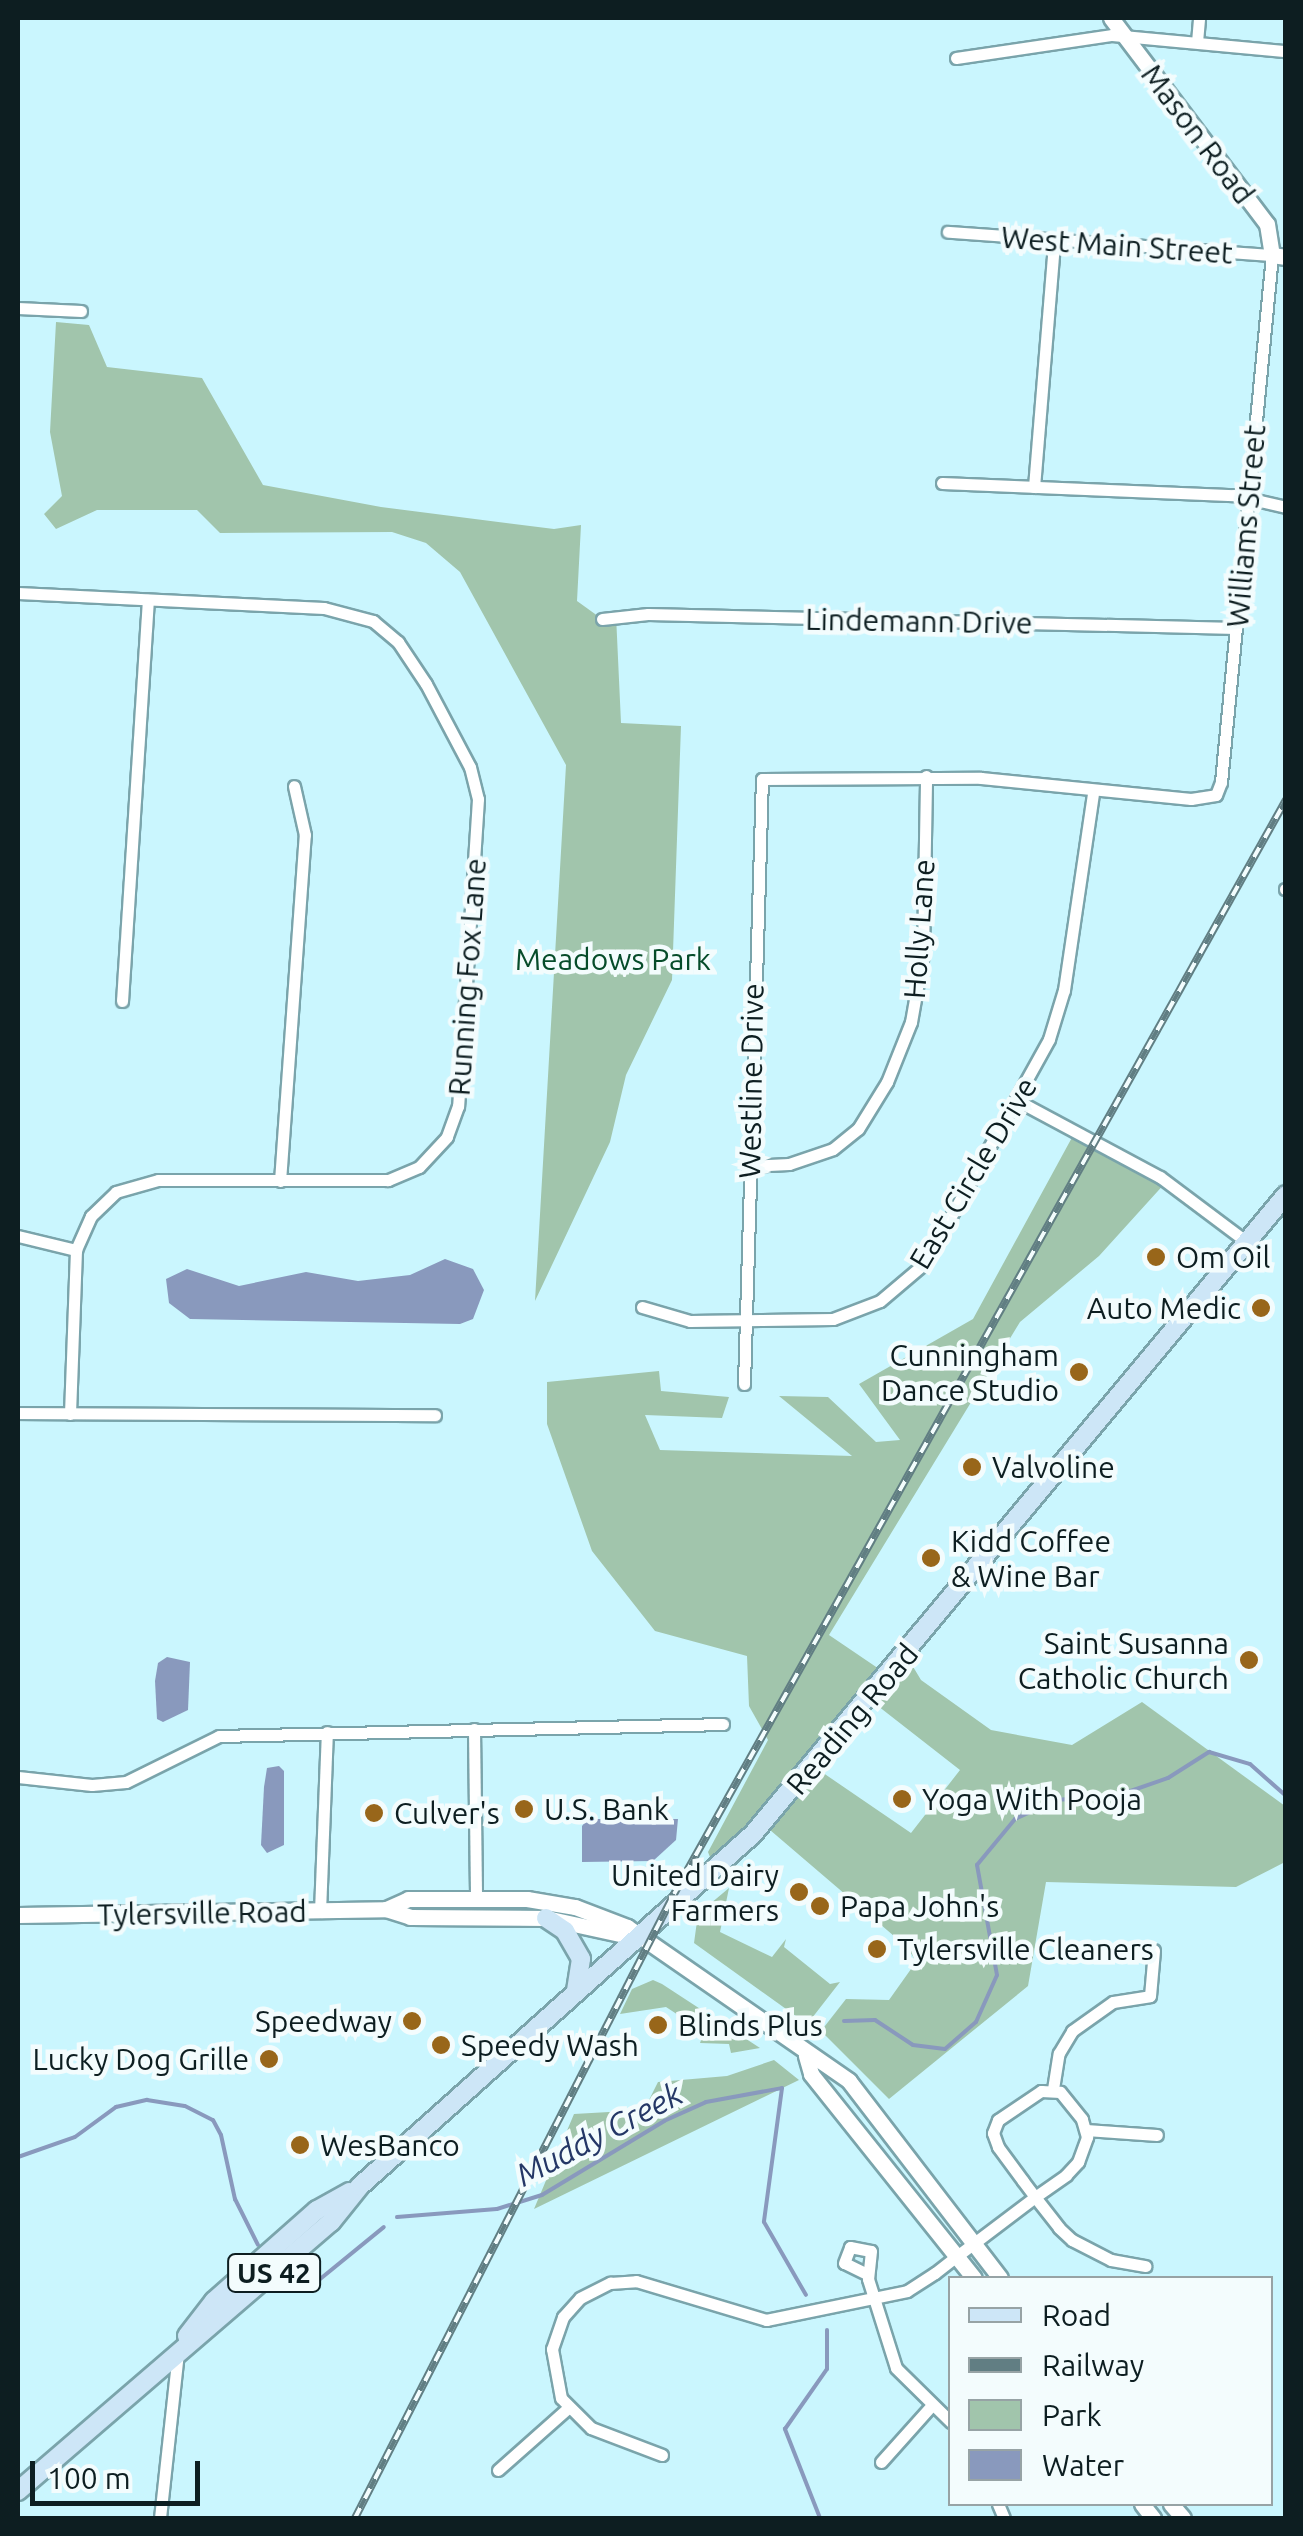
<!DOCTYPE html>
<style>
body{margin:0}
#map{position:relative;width:1303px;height:2536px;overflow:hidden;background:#caf6fe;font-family:Ubuntu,sans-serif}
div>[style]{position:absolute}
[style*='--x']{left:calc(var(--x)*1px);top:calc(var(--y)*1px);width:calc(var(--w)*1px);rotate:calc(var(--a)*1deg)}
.green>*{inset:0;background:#a1c5ac}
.water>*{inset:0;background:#8999bd}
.stream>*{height:4px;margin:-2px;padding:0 2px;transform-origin:2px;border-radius:2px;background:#8999bd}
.roads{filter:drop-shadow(2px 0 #7aa4ab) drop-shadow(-2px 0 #7aa4ab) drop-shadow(0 2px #7aa4ab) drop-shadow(0 -2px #7aa4ab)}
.minor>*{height:11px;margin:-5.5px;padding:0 5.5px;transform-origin:5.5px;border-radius:5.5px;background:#fff}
.secondary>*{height:15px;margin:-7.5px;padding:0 7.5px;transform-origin:7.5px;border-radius:7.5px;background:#fff}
.primary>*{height:18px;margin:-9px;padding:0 9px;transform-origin:9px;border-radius:9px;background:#cde6f7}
.rail>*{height:8px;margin-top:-4px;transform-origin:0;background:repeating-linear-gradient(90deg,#f3fcfd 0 11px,#617e83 0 22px);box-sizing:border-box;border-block:2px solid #617e83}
.dots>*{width:28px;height:28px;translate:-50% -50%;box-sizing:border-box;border:5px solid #f3fcfd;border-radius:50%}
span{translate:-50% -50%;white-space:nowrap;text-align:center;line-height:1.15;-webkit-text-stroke:9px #f3fcfd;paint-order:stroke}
.shield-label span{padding:2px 8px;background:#f3fcfd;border:2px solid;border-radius:8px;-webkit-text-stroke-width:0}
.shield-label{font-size:28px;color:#0d1e21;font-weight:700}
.street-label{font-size:30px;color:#0d1e21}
.park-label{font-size:30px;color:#064c2a}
.poi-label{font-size:30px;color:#0d1e21}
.left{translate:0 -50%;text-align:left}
.right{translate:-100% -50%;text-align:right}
.water-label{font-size:32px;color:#243766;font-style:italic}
.frame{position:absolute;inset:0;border:20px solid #0d1e21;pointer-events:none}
.legend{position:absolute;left:948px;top:2276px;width:325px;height:230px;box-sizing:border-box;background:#f3fcfd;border:2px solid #97a3a5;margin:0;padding:12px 18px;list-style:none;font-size:30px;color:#0d1e21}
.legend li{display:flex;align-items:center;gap:20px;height:50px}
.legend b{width:50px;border:2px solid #97a3a5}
.scale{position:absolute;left:30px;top:2461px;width:170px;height:45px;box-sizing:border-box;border:5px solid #0d1e21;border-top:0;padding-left:12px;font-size:30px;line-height:35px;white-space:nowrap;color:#0d1e21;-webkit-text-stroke:8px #f3fcfd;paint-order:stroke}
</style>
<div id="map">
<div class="green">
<i style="clip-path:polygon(56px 322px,89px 325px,107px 367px,202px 378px,263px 485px,381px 507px,554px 529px,581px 525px,577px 601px,602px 619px,616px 615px,621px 723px,681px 726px,672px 980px,626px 1075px,610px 1142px,535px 1301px,566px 765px,460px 572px,426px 543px,392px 532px,220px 533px,197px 510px,97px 510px,56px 529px,44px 514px,62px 496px,50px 432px)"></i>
<i style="clip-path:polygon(evenodd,1075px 1132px,1167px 1181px,1099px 1256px,1020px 1322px,829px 1635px,888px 1675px,906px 1655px,921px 1680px,991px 1730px,1072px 1745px,1142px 1702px,1285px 1806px,1285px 1862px,1236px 1887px,1046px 1882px,1028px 1986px,889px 2099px,821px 2031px,846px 1999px,889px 2000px,916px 1962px,908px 1948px,763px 1824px,715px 1870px,708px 1852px,768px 1740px,749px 1706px,747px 1656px,655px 1631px,592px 1551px,547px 1424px,547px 1382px,659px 1371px,661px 1391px,729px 1397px,722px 1418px,645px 1415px,660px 1450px,852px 1456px,779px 1396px,828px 1397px,876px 1442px,900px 1440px,859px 1384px,973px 1319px,1075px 1132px,869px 1699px,960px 1770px,911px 1833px,813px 1766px,869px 1699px)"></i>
<i style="clip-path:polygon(729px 1888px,720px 1932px,772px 1957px,786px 1939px,784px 1947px,830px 1984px,840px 1982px,812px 2018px,800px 2019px,694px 1943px,698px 1914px)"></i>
<i style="clip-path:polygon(653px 1980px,662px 1984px,760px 2048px,731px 2053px,729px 2044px,700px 2043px,704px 2032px,666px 2007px,620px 2014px,632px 1989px)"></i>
<i style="clip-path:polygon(774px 2060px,799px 2080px,534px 2209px,574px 2114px,644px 2110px,658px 2082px,727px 2076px)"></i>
</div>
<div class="water">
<i style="clip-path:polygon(445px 1259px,473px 1269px,484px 1290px,473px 1319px,460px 1324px,190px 1319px,169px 1303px,166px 1279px,187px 1269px,239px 1286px,306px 1272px,358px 1281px,410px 1275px)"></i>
<i style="clip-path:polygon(167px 1657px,190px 1662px,188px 1710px,163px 1722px,157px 1719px,155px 1681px,158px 1663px)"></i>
<i style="clip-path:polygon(279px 1766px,284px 1771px,284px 1845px,267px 1853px,261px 1845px,264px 1787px,267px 1768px)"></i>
<i style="clip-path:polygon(588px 1819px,678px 1819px,676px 1840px,653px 1861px,582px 1862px,582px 1826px)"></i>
</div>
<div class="stream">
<i style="--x:844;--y:2021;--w:31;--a:-2"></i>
<i style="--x:875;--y:2020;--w:45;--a:33.3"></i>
<i style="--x:913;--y:2045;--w:32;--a:7"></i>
<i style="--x:945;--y:2049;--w:41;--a:-41.1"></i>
<i style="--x:976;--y:2022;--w:51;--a:-65.9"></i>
<i style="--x:997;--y:1975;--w:112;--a:-100.3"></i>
<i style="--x:977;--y:1865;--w:60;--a:-50.4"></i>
<i style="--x:1015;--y:1819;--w:45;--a:-24.9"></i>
<i style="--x:1056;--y:1800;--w:63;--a:-4.5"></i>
<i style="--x:1119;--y:1795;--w:52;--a:-19.1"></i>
<i style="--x:1168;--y:1778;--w:49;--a:-32.4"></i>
<i style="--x:1209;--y:1752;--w:43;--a:16.3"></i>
<i style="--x:1250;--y:1764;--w:48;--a:41.6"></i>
<i style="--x:18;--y:2157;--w:60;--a:-19.3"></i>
<i style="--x:75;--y:2137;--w:51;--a:-36.2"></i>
<i style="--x:116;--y:2107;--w:32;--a:-13"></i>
<i style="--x:147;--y:2100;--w:38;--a:9"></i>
<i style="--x:185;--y:2106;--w:31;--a:27"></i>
<i style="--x:213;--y:2120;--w:17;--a:62"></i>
<i style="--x:221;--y:2135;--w:66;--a:77.7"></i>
<i style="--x:235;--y:2199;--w:51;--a:63.4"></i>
<i style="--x:397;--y:2217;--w:100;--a:-4.6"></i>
<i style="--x:497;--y:2209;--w:47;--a:-17.3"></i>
<i style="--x:542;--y:2195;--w:143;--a:-31.2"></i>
<i style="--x:664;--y:2121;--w:46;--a:-24.3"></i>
<i style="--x:706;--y:2102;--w:77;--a:-10.4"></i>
<i style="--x:782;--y:2088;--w:135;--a:97.7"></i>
<i style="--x:764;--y:2222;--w:84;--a:60.1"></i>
<i style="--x:293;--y:2281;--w:21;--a:8"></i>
<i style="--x:314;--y:2284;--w:90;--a:-39.2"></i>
<i style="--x:820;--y:2518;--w:96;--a:-111.5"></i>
<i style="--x:785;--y:2429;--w:73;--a:-55"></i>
<i style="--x:827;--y:2369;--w:39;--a:-90"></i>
</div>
<div class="roads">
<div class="minor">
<i style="--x:1197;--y:42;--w:24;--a:-85"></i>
<i style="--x:956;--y:58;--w:158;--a:-8.4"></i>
<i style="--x:1112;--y:35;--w:175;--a:5.3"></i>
<i style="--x:18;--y:308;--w:63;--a:2.7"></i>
<i style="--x:942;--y:483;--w:292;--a:2.4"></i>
<i style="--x:1234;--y:495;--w:53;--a:13"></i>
<i style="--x:1034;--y:487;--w:246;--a:-85.3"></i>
<i style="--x:18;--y:593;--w:306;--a:2.8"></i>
<i style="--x:324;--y:608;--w:51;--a:14.9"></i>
<i style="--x:373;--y:621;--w:33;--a:40"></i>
<i style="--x:398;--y:642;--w:50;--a:56.3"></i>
<i style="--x:426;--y:684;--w:94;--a:62.1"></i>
<i style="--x:470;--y:767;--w:33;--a:76"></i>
<i style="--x:478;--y:799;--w:308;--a:93.7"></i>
<i style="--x:458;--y:1106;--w:33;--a:110"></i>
<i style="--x:447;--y:1137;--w:41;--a:133"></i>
<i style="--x:419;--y:1167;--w:34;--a:157"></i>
<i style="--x:388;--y:1180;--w:230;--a:180"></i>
<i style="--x:158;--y:1180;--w:44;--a:164.1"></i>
<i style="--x:116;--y:1192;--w:35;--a:136"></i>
<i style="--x:91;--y:1216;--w:37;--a:114"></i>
<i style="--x:76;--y:1250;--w:164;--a:92.1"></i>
<i style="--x:602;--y:619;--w:46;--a:-6.2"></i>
<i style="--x:648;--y:614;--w:588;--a:1.36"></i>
<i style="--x:1285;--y:889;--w:1;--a:0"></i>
<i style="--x:122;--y:1001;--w:402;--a:-86.3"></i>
<i style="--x:1018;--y:1101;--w:161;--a:28.2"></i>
<i style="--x:1160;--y:1177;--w:109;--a:36.8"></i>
<i style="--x:748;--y:1166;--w:41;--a:-2.8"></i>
<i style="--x:789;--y:1164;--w:46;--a:-18.8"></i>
<i style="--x:833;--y:1149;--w:32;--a:-39"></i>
<i style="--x:858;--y:1129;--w:55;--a:-58.3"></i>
<i style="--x:887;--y:1082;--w:65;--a:-68.2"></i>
<i style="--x:911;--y:1022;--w:69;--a:-80"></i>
<i style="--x:923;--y:954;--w:178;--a:-89"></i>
<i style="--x:280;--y:1181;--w:347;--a:-85.9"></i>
<i style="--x:305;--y:835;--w:50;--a:-102.7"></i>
<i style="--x:18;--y:1236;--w:60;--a:13.6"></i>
<i style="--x:642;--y:1307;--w:50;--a:16.3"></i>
<i style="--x:690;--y:1321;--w:143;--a:-0.8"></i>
<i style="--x:833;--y:1319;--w:50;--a:-21"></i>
<i style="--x:880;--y:1301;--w:59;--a:-40.2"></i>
<i style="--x:925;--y:1263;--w:256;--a:-61"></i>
<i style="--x:1049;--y:1039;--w:51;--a:-73"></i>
<i style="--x:1064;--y:990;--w:199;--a:-81.6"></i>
<i style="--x:744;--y:1384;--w:605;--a:-88.3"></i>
<i style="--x:762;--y:779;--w:219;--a:-0.3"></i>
<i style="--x:981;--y:778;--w:211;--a:5.7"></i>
<i style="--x:1191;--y:799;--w:25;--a:-9"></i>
<i style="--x:1216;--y:795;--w:14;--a:-69"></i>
<i style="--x:1221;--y:782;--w:529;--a:-84.47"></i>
<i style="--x:1272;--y:255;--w:325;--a:-175.9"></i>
<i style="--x:18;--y:1413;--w:417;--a:0.3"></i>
<i style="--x:474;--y:1729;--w:169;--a:89.3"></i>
<i style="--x:18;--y:1777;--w:74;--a:6.2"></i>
<i style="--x:92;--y:1785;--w:34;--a:-5"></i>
<i style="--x:126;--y:1782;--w:104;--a:-26.3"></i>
<i style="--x:219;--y:1736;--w:504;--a:-1.36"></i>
<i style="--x:320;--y:1912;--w:180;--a:-87.8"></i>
<i style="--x:1053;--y:2089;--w:36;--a:-81"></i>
<i style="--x:1059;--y:2053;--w:26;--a:-59"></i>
<i style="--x:1072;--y:2031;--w:50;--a:-35.3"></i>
<i style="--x:1113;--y:2002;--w:37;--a:-9"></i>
<i style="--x:1150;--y:1996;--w:46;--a:-85"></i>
<i style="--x:1086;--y:2130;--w:71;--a:4"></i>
<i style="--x:867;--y:2274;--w:25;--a:-154"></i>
<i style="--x:844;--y:2263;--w:17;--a:-69"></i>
<i style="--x:850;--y:2247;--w:21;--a:11"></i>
<i style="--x:871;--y:2251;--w:28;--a:96"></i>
<i style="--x:868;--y:2279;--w:93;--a:72.5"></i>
<i style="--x:896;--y:2368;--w:77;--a:44.5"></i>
<i style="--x:662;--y:2455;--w:76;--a:-159.2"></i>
<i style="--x:591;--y:2428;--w:42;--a:-135"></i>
<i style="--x:561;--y:2398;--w:50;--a:-100.4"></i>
<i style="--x:552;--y:2349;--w:34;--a:-71"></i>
<i style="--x:563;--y:2317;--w:25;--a:-48"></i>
<i style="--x:580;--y:2298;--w:34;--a:-27"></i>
<i style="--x:610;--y:2283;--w:26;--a:-4"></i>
<i style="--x:636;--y:2281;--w:136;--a:16.7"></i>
<i style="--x:766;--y:2320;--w:144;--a:-11.6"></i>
<i style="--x:907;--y:2291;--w:33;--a:-33"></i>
<i style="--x:935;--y:2273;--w:28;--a:-38"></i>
<i style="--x:957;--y:2256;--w:98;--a:-37.1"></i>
<i style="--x:1035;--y:2197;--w:38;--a:-35"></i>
<i style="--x:1066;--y:2175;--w:18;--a:-47"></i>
<i style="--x:1078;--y:2162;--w:27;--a:-70"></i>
<i style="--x:1087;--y:2137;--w:19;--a:-106"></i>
<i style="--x:1082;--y:2119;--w:35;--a:-129"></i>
<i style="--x:1060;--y:2092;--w:19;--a:-177"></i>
<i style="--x:1041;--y:2091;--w:52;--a:146"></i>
<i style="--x:998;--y:2120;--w:14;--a:111"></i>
<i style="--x:993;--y:2133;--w:15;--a:70"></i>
<i style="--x:998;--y:2147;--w:42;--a:53.7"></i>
<i style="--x:1023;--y:2181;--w:20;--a:53"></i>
<i style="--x:1035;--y:2197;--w:39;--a:52"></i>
<i style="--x:1059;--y:2228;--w:18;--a:43"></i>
<i style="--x:1072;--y:2240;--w:44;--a:27.1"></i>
<i style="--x:1111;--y:2260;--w:35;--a:10"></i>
<i style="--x:881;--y:2462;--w:76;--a:-48.2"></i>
<i style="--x:498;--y:2470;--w:94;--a:-41.5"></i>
<i style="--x:998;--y:2504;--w:15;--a:67"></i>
<i style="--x:160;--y:2518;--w:166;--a:-83.8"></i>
</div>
<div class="secondary">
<i style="--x:1111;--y:18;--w:258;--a:52.9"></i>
<i style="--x:1267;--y:224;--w:31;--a:81"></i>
<i style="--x:1272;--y:255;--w:14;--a:8"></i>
<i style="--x:386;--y:1909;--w:24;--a:-24"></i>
<i style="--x:408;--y:1899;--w:119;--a:0"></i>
<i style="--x:527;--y:1899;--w:49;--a:9.5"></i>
<i style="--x:575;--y:1907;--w:56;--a:21"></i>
<i style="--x:627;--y:1927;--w:270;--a:34.7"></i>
<i style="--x:849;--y:2081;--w:248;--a:52.5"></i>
<i style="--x:18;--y:1915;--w:368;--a:-0.9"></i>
<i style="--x:386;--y:1909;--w:25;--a:18"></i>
<i style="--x:410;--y:1917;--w:136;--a:0.4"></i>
<i style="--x:546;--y:1918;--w:94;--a:12.3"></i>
<i style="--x:806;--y:2056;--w:19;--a:74"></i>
<i style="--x:811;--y:2074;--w:261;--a:51.4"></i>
<i style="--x:1142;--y:2504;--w:18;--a:52"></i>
<i style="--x:1171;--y:2504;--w:18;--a:49"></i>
</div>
<div class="primary">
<i style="--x:546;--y:1918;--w:23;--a:34"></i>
<i style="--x:565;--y:1931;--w:32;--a:60"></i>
<i style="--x:581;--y:1959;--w:33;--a:99"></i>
<i style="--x:187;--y:2336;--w:44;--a:-52.4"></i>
<i style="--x:214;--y:2301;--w:137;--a:-41.5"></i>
<i style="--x:317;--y:2210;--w:37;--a:-29"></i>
<i style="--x:18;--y:2491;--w:413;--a:-40.7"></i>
<i style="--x:331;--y:2222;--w:46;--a:-51.1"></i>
<i style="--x:360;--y:2186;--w:528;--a:-41.85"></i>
<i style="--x:753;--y:1834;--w:832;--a:-50.17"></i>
</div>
</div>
<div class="rail">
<i style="--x:355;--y:2518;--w:701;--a:-62.92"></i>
<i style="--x:674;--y:1894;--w:1254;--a:-60.78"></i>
</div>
<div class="dots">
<i style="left:1156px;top:1257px;background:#98661a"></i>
<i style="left:1261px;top:1308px;background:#98661a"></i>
<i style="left:1079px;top:1372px;background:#98661a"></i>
<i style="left:972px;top:1467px;background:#98661a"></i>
<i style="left:931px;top:1558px;background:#98661a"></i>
<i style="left:1249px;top:1660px;background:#98661a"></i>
<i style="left:902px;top:1799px;background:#98661a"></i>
<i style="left:524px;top:1809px;background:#98661a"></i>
<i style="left:374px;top:1813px;background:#98661a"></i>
<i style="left:799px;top:1892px;background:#98661a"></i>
<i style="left:820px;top:1906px;background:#98661a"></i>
<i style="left:877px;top:1949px;background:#98661a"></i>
<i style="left:412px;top:2021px;background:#98661a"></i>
<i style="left:658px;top:2025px;background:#98661a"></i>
<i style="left:441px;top:2045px;background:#98661a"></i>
<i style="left:269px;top:2059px;background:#98661a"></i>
<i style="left:300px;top:2145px;background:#98661a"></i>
</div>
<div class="shield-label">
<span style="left:274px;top:2273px">US 42</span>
</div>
<div class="street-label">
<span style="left:1198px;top:134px;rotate:53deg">Mason Road</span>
<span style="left:1117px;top:245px;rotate:4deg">West Main Street</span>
<span style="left:1246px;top:526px;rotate:-85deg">Williams Street</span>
<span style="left:919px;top:621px;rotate:1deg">Lindemann Drive</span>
<span style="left:919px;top:929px;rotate:-86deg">Holly Lane</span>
<span style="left:467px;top:977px;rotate:-86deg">Running Fox Lane</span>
<span style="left:751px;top:1081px;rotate:-89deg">Westline Drive</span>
<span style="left:973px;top:1173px;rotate:-59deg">East Circle Drive</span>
<span style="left:852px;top:1719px;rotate:-50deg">Reading Road</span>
<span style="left:202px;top:1913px;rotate:-1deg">Tylersville Road</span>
</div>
<div class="park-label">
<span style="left:613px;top:959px">Meadows Park</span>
</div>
<div class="poi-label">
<span class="left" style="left:1176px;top:1257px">Om Oil</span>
<span class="right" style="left:1241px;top:1308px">Auto Medic</span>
<span class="right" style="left:1059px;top:1372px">Cunningham<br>Dance Studio</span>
<span class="left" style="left:992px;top:1467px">Valvoline</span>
<span class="left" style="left:951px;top:1558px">Kidd Coffee<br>&amp; Wine Bar</span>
<span class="right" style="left:1229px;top:1660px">Saint Susanna<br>Catholic Church</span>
<span class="left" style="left:922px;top:1799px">Yoga With Pooja</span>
<span class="left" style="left:544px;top:1809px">U.S. Bank</span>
<span class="left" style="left:394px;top:1813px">Culver's</span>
<span class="right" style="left:779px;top:1892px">United Dairy<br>Farmers</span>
<span class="left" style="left:840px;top:1906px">Papa John's</span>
<span class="left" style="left:897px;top:1949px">Tylersville Cleaners</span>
<span class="right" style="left:392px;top:2021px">Speedway</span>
<span class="left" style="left:678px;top:2025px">Blinds Plus</span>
<span class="left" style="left:461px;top:2045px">Speedy Wash</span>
<span class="right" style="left:249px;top:2059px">Lucky Dog Grille</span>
<span class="left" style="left:320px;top:2145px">WesBanco</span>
</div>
<div class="water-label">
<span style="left:599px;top:2134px;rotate:-28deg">Muddy Creek</span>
</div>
<div class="frame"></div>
<ul class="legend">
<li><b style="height:12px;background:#cde6f7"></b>Road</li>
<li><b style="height:12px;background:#617e83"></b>Railway</li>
<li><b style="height:28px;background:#a1c5ac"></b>Park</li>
<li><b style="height:28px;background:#8999bd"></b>Water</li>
</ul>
<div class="scale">100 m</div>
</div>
